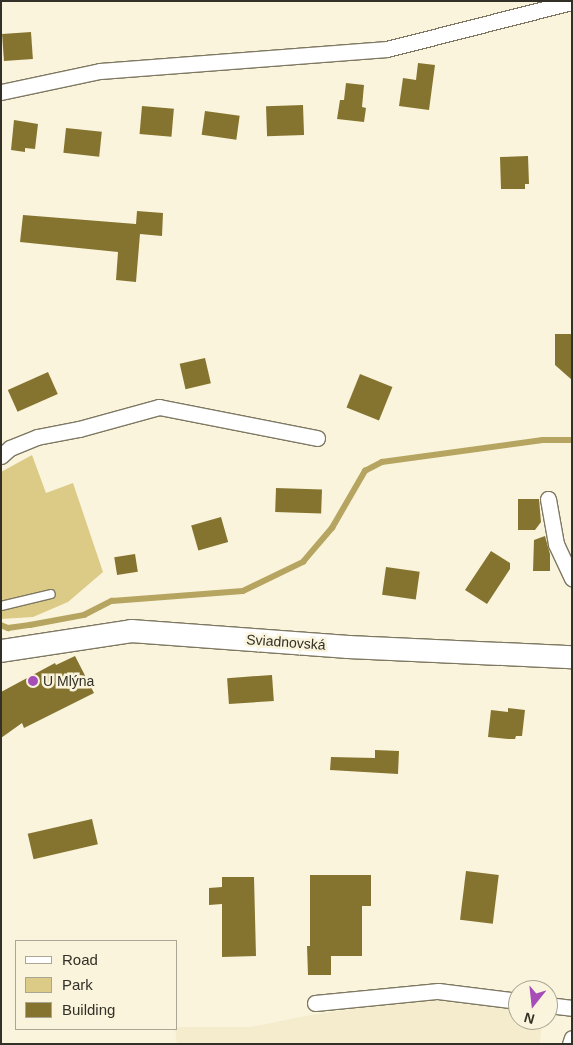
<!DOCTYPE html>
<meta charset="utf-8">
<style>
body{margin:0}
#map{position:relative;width:573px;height:1045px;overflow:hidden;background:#faf4dc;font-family:Helvetica,sans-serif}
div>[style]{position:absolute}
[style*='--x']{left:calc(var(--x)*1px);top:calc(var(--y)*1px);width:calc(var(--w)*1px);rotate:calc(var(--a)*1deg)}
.built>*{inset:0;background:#f4eccc}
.green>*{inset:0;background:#dccb86}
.stream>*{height:5.5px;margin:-2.75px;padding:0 2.75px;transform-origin:2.75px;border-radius:2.75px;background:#b6a561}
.building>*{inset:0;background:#85742f;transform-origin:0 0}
.roads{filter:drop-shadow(1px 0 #7e7862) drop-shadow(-1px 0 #7e7862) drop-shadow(0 1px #7e7862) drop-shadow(0 -1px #7e7862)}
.lane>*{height:8px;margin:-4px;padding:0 4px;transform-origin:4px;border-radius:4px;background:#fff}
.street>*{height:15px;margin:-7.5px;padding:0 7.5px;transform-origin:7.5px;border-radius:7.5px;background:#fff}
.secondary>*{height:22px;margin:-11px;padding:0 11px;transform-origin:11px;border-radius:11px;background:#fff}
.dots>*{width:14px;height:14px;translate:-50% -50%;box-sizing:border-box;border:2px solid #faf4dc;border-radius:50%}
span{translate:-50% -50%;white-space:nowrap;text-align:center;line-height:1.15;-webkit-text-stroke:5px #faf4dc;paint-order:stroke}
.street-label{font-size:14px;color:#323027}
.poi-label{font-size:14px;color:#323027}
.left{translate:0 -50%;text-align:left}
.frame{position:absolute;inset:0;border:2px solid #323027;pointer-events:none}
.legend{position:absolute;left:15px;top:940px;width:162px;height:90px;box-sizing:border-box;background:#faf4dc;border:1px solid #aaa694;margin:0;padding:6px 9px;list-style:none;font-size:15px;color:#323027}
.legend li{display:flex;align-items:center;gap:10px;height:25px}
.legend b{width:25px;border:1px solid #aaa694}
.north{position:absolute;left:508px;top:980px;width:50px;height:50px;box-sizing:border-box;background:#faf4dc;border:1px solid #aaa694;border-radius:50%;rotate:196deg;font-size:14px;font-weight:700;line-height:20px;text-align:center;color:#323027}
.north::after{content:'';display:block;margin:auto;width:18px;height:22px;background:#a74db8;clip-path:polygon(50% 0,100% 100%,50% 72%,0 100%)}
</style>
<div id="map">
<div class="built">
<i style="clip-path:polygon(433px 997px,518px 1008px,518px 1020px,542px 1020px,540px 1044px,177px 1044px,175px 1029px,176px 1027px,251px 1027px,305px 1016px)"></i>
</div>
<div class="green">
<i style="clip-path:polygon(32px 455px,46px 493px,73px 483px,103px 572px,68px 602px,33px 617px,1px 619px,1px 472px)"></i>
</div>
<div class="stream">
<i style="--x:1;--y:625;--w:8;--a:23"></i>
<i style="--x:8;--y:628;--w:22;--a:-8"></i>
<i style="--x:30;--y:625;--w:55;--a:-10.5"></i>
<i style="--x:84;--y:615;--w:31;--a:-27"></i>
<i style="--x:112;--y:601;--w:131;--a:-4.4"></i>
<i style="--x:243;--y:591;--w:67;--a:-25.8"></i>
<i style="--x:303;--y:562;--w:45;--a:-49.5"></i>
<i style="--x:332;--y:528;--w:66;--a:-59.9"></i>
<i style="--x:365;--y:471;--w:19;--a:-28"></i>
<i style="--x:382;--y:462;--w:162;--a:-7.8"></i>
<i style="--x:543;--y:440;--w:29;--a:0"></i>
</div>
<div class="building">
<i style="left:31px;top:32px;width:27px;height:29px;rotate:86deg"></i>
<i style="clip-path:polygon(418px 63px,435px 65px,429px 110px,399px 106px,403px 78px,416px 80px)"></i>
<i style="clip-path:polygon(346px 83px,364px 85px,362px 107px,366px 108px,364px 122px,337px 119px,340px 100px,344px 100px)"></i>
<i style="left:303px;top:105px;width:30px;height:37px;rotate:88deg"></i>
<i style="left:142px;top:106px;width:32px;height:28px;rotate:5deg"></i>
<i style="left:205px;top:111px;width:35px;height:24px;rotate:8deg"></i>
<i style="clip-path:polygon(14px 120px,38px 124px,35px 149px,25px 148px,25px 152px,11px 150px)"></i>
<i style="left:66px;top:128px;width:36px;height:25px;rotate:6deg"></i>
<i style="clip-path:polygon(528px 156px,529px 184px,525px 184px,525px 189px,501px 189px,500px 157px)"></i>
<i style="clip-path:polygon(137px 211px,163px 213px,162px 236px,140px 234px,136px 282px,116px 280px,118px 252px,20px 242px,23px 215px,136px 224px)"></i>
<i style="clip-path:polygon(555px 334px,572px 334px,572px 380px,555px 365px)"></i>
<i style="left:205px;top:358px;width:26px;height:26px;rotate:77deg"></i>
<i style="left:48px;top:372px;width:24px;height:44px;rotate:66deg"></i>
<i style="left:360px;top:374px;width:35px;height:36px;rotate:22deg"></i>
<i style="left:276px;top:488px;width:46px;height:24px;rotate:2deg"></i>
<i style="clip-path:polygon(518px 499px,539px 499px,541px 522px,535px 530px,518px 530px)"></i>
<i style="left:221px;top:517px;width:26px;height:31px;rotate:74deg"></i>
<i style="clip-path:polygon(545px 536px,550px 554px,550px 571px,533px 571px,534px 540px)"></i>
<i style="clip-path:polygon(491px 551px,510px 563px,510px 569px,487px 604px,465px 590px)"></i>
<i style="left:135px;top:554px;width:18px;height:21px;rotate:81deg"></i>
<i style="left:386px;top:567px;width:34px;height:28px;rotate:8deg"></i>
<i style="clip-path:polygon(75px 656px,94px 693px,24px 728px,22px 723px,1px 738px,1px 692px,55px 663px,56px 665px)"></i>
<i style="left:272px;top:675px;width:26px;height:45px;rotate:86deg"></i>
<i style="clip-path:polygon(508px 708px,525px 710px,522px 736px,516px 736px,515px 739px,508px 739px,488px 737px,491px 710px,508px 712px)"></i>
<i style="clip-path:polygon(375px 750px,399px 751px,398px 774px,330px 770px,331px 757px,375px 758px)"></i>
<i style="left:92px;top:819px;width:26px;height:66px;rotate:77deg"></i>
<i style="left:466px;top:871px;width:33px;height:49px;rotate:7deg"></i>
<i style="clip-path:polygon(310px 875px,371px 875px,371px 906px,362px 906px,362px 956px,331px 956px,331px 975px,308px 975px,307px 946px,310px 946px)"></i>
<i style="clip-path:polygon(222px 877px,254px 877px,256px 956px,222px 957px,222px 904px,209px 905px,209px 888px,222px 887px)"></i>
</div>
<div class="roads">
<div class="lane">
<i style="--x:1;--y:606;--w:51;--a:-13.5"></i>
</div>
<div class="street">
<i style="--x:1;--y:92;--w:101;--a:-12"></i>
<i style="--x:100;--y:71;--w:288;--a:-4.4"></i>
<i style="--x:387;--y:49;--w:191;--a:-14.3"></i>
<i style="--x:1;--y:456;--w:12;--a:-42"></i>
<i style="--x:10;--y:448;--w:29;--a:-22"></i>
<i style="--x:37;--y:437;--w:43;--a:-10.8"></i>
<i style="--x:79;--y:429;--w:83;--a:-15.4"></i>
<i style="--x:159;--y:407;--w:161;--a:11.1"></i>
<i style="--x:548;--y:499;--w:46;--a:79.9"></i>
<i style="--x:556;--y:544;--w:38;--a:65"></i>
<i style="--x:315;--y:1003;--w:124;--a:-5.6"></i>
<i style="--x:438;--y:991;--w:81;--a:7.1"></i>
<i style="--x:548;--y:1005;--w:24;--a:7"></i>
<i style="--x:570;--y:1044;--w:6;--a:-72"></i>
</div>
<div class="secondary">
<i style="--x:1;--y:651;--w:132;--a:-8.7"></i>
<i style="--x:131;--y:631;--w:218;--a:4.2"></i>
<i style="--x:348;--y:647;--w:224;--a:2.6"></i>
</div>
</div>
<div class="dots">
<i style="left:33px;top:681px;background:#a74db8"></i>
</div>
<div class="street-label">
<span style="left:286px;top:642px;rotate:4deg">Sviadnovská</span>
</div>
<div class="poi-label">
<span class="left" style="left:43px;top:681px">U Mlýna</span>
</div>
<div class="frame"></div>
<ul class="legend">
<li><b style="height:6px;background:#fff"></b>Road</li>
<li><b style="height:14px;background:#dccb86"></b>Park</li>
<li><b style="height:14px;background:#85742f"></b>Building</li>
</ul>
<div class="north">N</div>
</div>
